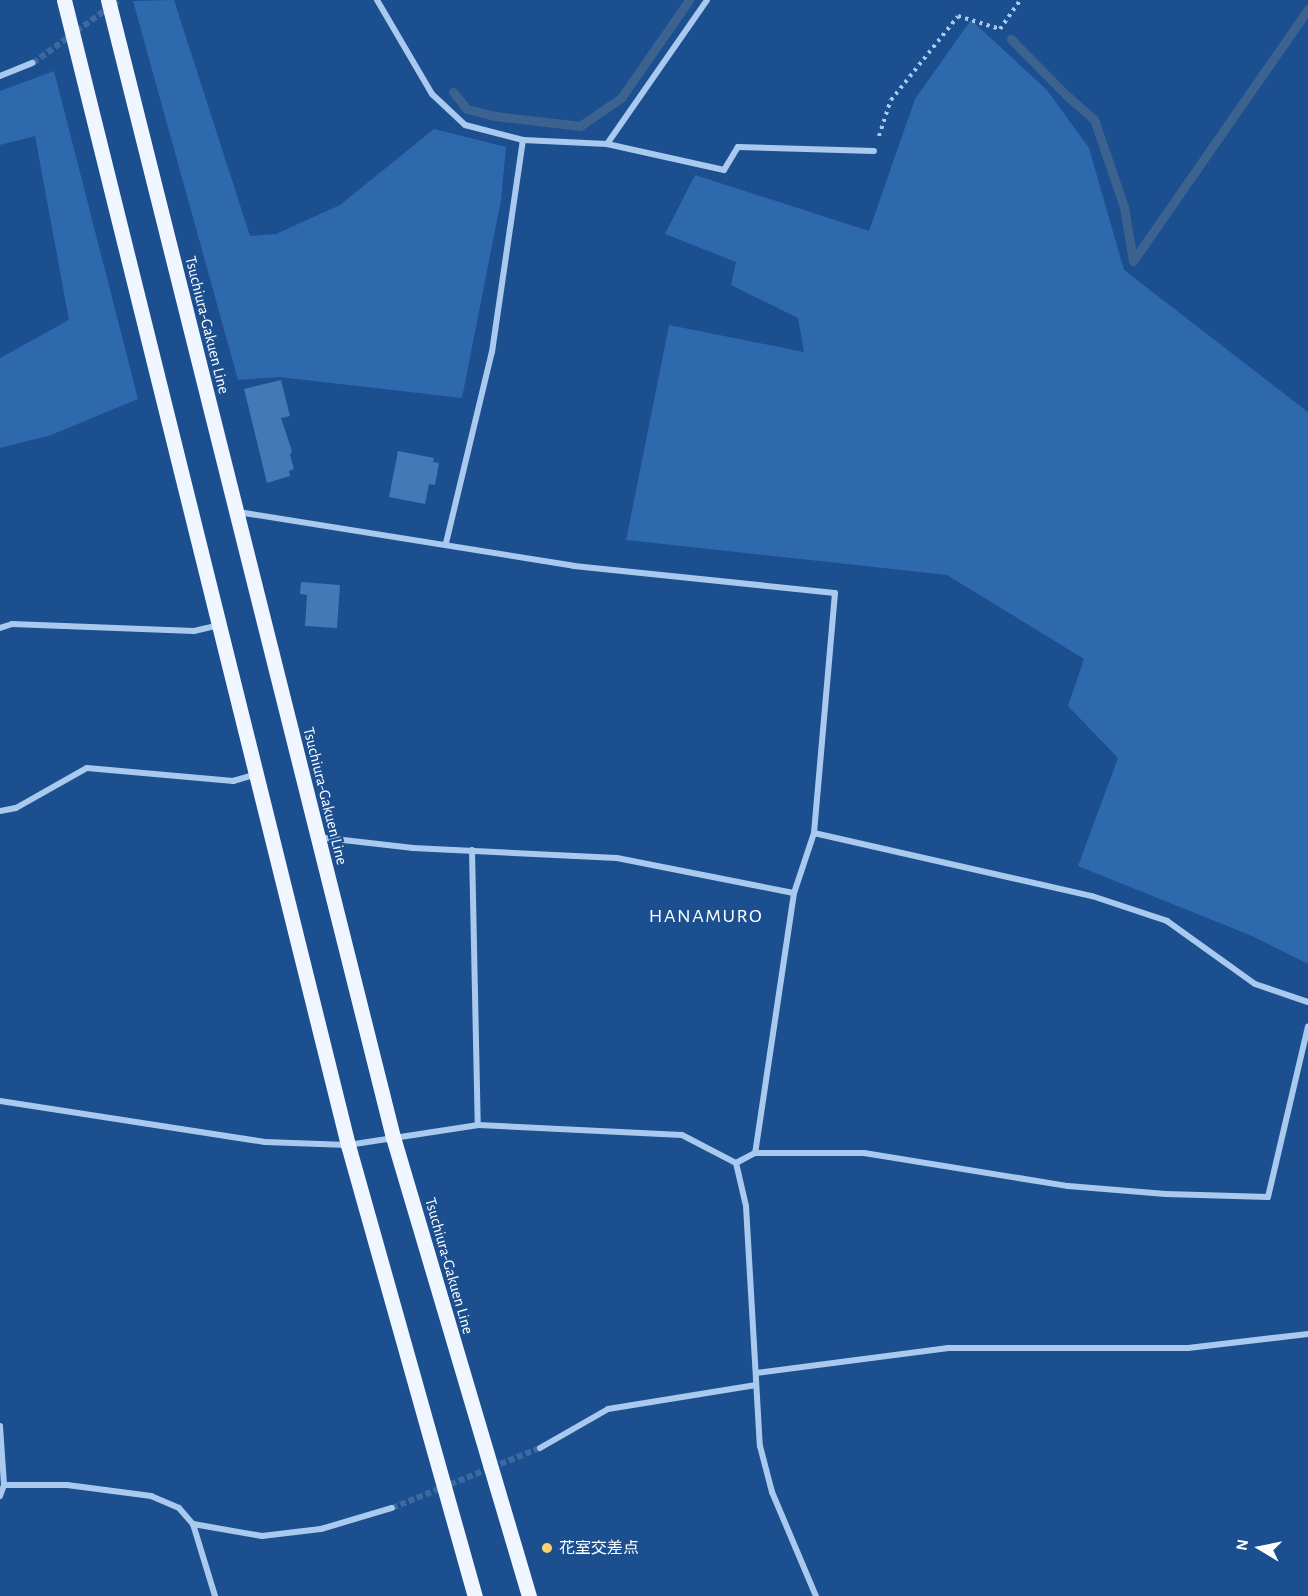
<!DOCTYPE html>
<meta charset="utf-8">
<style>
body{margin:0}
#map{position:relative;width:1308px;height:1596px;overflow:hidden;background:#1b4f8f;font-family:"Alegreya Sans","Noto Sans JP",sans-serif}
div>[style]{position:absolute}
[style*='--x']{left:calc(var(--x)*1px);top:calc(var(--y)*1px);width:calc(var(--w)*1px);rotate:calc(var(--a)*1deg)}
.green>*{inset:0;background:#2e69ad}
.stream>*{height:9px;margin:-4.5px;padding:0 4.5px;transform-origin:4.5px;border-radius:4.5px;background:#3c6290}
.building>*{inset:0;background:#4478b7}
.street-tunnel>*{height:6px;margin-top:-3px;transform-origin:0;background:repeating-linear-gradient(90deg,#3d69a0 0 6px,transparent 0 9px)}
.path>*{height:4px;margin-top:-2px;transform-origin:0;background:repeating-linear-gradient(90deg,#a9c9ee 0 3px,transparent 0 7.5px)}
.street>*{height:6px;margin:-3px;padding:0 3px;transform-origin:3px;border-radius:3px;background:#a9c9ee}
.primary>*{height:15px;margin:-7.5px;padding:0 7.5px;transform-origin:7.5px;border-radius:7.5px;background:#f0f6ff}
.dots>*{width:16px;height:16px;translate:-50% -50%;box-sizing:border-box;border:3px solid #1b4f8f;border-radius:50%}
span{translate:-50% -50%;white-space:nowrap;text-align:center;line-height:1.15;-webkit-text-stroke:4.5px #1b4f8f;paint-order:stroke}
.street-label{font-size:16px;color:#fff}
.poi-label{font-size:16px;color:#fff}
.left{translate:0 -50%;text-align:left}
.quarter-label{font-size:20px;color:#fff;letter-spacing:1.5px}
.north{position:absolute;left:1230px;top:1518px;width:60px;height:60px;-webkit-text-stroke:4px #1b4f8f;paint-order:stroke;rotate:280deg;font-size:16px;font-weight:700;line-height:24px;text-align:center;color:#fff}
.north::after{content:'';display:block;margin:auto;width:21px;height:27px;background:#fff;clip-path:polygon(50% 0,100% 100%,50% 72%,0 100%)}
</style>
<div id="map">
<div class="green">
<i style="clip-path:polygon(174px 0,250px 236px,276px 234px,340px 205px,434px 129px,506px 147px,501px 200px,462px 398px,279px 377px,238px 380px,133px 1px)"></i>
<i style="clip-path:polygon(971px 20px,1047px 90px,1089px 148px,1124px 270px,1308px 412px,1308px 964px,1252px 936px,1078px 866px,1118px 758px,1068px 706px,1084px 659px,947px 575px,626px 540px,669px 325px,804px 352px,798px 318px,731px 285px,736px 262px,665px 234px,695px 175px,869px 231px,915px 99px)"></i>
<i style="clip-path:polygon(54px 71px,138px 399px,51px 435px,0 448px,0 358px,69px 320px,35px 136px,0 145px,0 91px)"></i>
</div>
<div class="stream">
<i style="--x:1011;--y:39;--w:78;--a:45.5"></i>
<i style="--x:1066;--y:95;--w:37;--a:41"></i>
<i style="--x:1094;--y:119;--w:93;--a:71.2"></i>
<i style="--x:1124;--y:207;--w:55;--a:80.5"></i>
<i style="--x:1133;--y:261;--w:307;--a:-55.2"></i>
<i style="--x:453;--y:92;--w:22;--a:51"></i>
<i style="--x:467;--y:109;--w:29;--a:14"></i>
<i style="--x:495;--y:116;--w:86;--a:6.7"></i>
<i style="--x:580;--y:126;--w:50;--a:-34.3"></i>
<i style="--x:621;--y:98;--w:119;--a:-55.2"></i>
</div>
<div class="building">
<i style="clip-path:polygon(281px 380px,290px 416px,281px 418px,292px 451px,290px 455px,294px 469px,289px 471px,290px 476px,267px 483px,244px 389px)"></i>
<i style="clip-path:polygon(398px 451px,434px 458px,433px 462px,439px 463px,435px 485px,429px 484px,425px 504px,389px 497px)"></i>
<i style="clip-path:polygon(301px 582px,340px 585px,337px 628px,305px 626px,307px 595px,300px 594px)"></i>
</div>
<div class="street-tunnel">
<i style="--x:33;--y:63;--w:107;--a:-36.2"></i>
<i style="--x:392;--y:1508;--w:160;--a:-22.1"></i>
</div>
<div class="path">
<i style="--x:879;--y:136;--w:38;--a:-72"></i>
<i style="--x:891;--y:100;--w:107;--a:-51.4"></i>
<i style="--x:958;--y:16;--w:44;--a:17.2"></i>
<i style="--x:1000;--y:29;--w:35;--a:-55"></i>
</div>
<div class="street">
<i style="--x:377;--y:0;--w:109;--a:59.7"></i>
<i style="--x:432;--y:94;--w:45;--a:43.2"></i>
<i style="--x:465;--y:125;--w:60;--a:14.5"></i>
<i style="--x:523;--y:140;--w:84;--a:2.7"></i>
<i style="--x:607;--y:144;--w:120;--a:12.5"></i>
<i style="--x:724;--y:170;--w:27;--a:-59"></i>
<i style="--x:738;--y:147;--w:136;--a:1.7"></i>
<i style="--x:0;--y:76;--w:35;--a:-22"></i>
<i style="--x:607;--y:144;--w:175;--a:-55.2"></i>
<i style="--x:238;--y:512;--w:340;--a:9.1"></i>
<i style="--x:574;--y:566;--w:262;--a:5.9"></i>
<i style="--x:835;--y:593;--w:241;--a:95"></i>
<i style="--x:814;--y:833;--w:63;--a:108.4"></i>
<i style="--x:794;--y:893;--w:263;--a:98.5"></i>
<i style="--x:446;--y:543;--w:196;--a:-76.5"></i>
<i style="--x:492;--y:352;--w:214;--a:-81.7"></i>
<i style="--x:0;--y:628;--w:13;--a:-18"></i>
<i style="--x:12;--y:624;--w:182;--a:2.2"></i>
<i style="--x:194;--y:631;--w:27;--a:-13"></i>
<i style="--x:0;--y:811;--w:16;--a:-11"></i>
<i style="--x:16;--y:808;--w:81;--a:-29.4"></i>
<i style="--x:87;--y:768;--w:147;--a:5.1"></i>
<i style="--x:233;--y:781;--w:22;--a:-16"></i>
<i style="--x:814;--y:833;--w:285;--a:12.8"></i>
<i style="--x:1092;--y:896;--w:79;--a:18.4"></i>
<i style="--x:1167;--y:921;--w:108;--a:35.6"></i>
<i style="--x:1255;--y:984;--w:56;--a:18.8"></i>
<i style="--x:317;--y:837;--w:97;--a:6.5"></i>
<i style="--x:413;--y:848;--w:204;--a:2.8"></i>
<i style="--x:617;--y:858;--w:180;--a:11.2"></i>
<i style="--x:472;--y:850;--w:275;--a:88.8"></i>
<i style="--x:0;--y:1101;--w:268;--a:8.8"></i>
<i style="--x:265;--y:1142;--w:83;--a:2.1"></i>
<i style="--x:348;--y:1145;--w:132;--a:-8.7"></i>
<i style="--x:478;--y:1125;--w:204;--a:2.8"></i>
<i style="--x:682;--y:1135;--w:61;--a:27.4"></i>
<i style="--x:736;--y:1163;--w:44;--a:76.9"></i>
<i style="--x:746;--y:1206;--w:240;--a:86.7"></i>
<i style="--x:760;--y:1446;--w:48;--a:75.4"></i>
<i style="--x:772;--y:1492;--w:113;--a:67.1"></i>
<i style="--x:736;--y:1163;--w:21;--a:-28"></i>
<i style="--x:755;--y:1153;--w:109;--a:0"></i>
<i style="--x:864;--y:1153;--w:207;--a:9.2"></i>
<i style="--x:1068;--y:1186;--w:98;--a:4.7"></i>
<i style="--x:1166;--y:1194;--w:102;--a:1.7"></i>
<i style="--x:1268;--y:1197;--w:175;--a:-76.8"></i>
<i style="--x:756;--y:1373;--w:194;--a:-7.4"></i>
<i style="--x:948;--y:1348;--w:240;--a:0"></i>
<i style="--x:1188;--y:1348;--w:121;--a:-6.7"></i>
<i style="--x:0;--y:1426;--w:59;--a:86.1"></i>
<i style="--x:4;--y:1485;--w:12;--a:110"></i>
<i style="--x:540;--y:1448;--w:78;--a:-29.8"></i>
<i style="--x:608;--y:1409;--w:150;--a:-9.2"></i>
<i style="--x:4;--y:1485;--w:63;--a:0"></i>
<i style="--x:67;--y:1485;--w:85;--a:7.5"></i>
<i style="--x:151;--y:1496;--w:30;--a:23"></i>
<i style="--x:179;--y:1508;--w:21;--a:49"></i>
<i style="--x:193;--y:1524;--w:75;--a:73"></i>
<i style="--x:193;--y:1524;--w:70;--a:9.9"></i>
<i style="--x:262;--y:1536;--w:59;--a:-6.8"></i>
<i style="--x:321;--y:1529;--w:74;--a:-16.5"></i>
</div>
<div class="primary">
<i style="--x:64;--y:0;--w:1180;--a:76.07"></i>
<i style="--x:348;--y:1145;--w:469;--a:74.3"></i>
<i style="--x:108;--y:0;--w:1172;--a:75.93"></i>
<i style="--x:393;--y:1137;--w:479;--a:73.5"></i>
</div>
<div class="dots">
<i style="left:547px;top:1548px;background:#ffd166"></i>
</div>
<div class="street-label">
<span style="left:207px;top:325px;rotate:76deg">Tsuchiura-Gakuen Line</span>
<span style="left:325px;top:796px;rotate:76deg">Tsuchiura-Gakuen Line</span>
<span style="left:449px;top:1266px;rotate:74deg">Tsuchiura-Gakuen Line</span>
</div>
<div class="poi-label">
<span class="left" style="left:559px;top:1548px">花室交差点</span>
</div>
<div class="quarter-label">
<span style="left:706px;top:916px">HANAMURO</span>
</div>
<div class="north">N</div>
</div>
